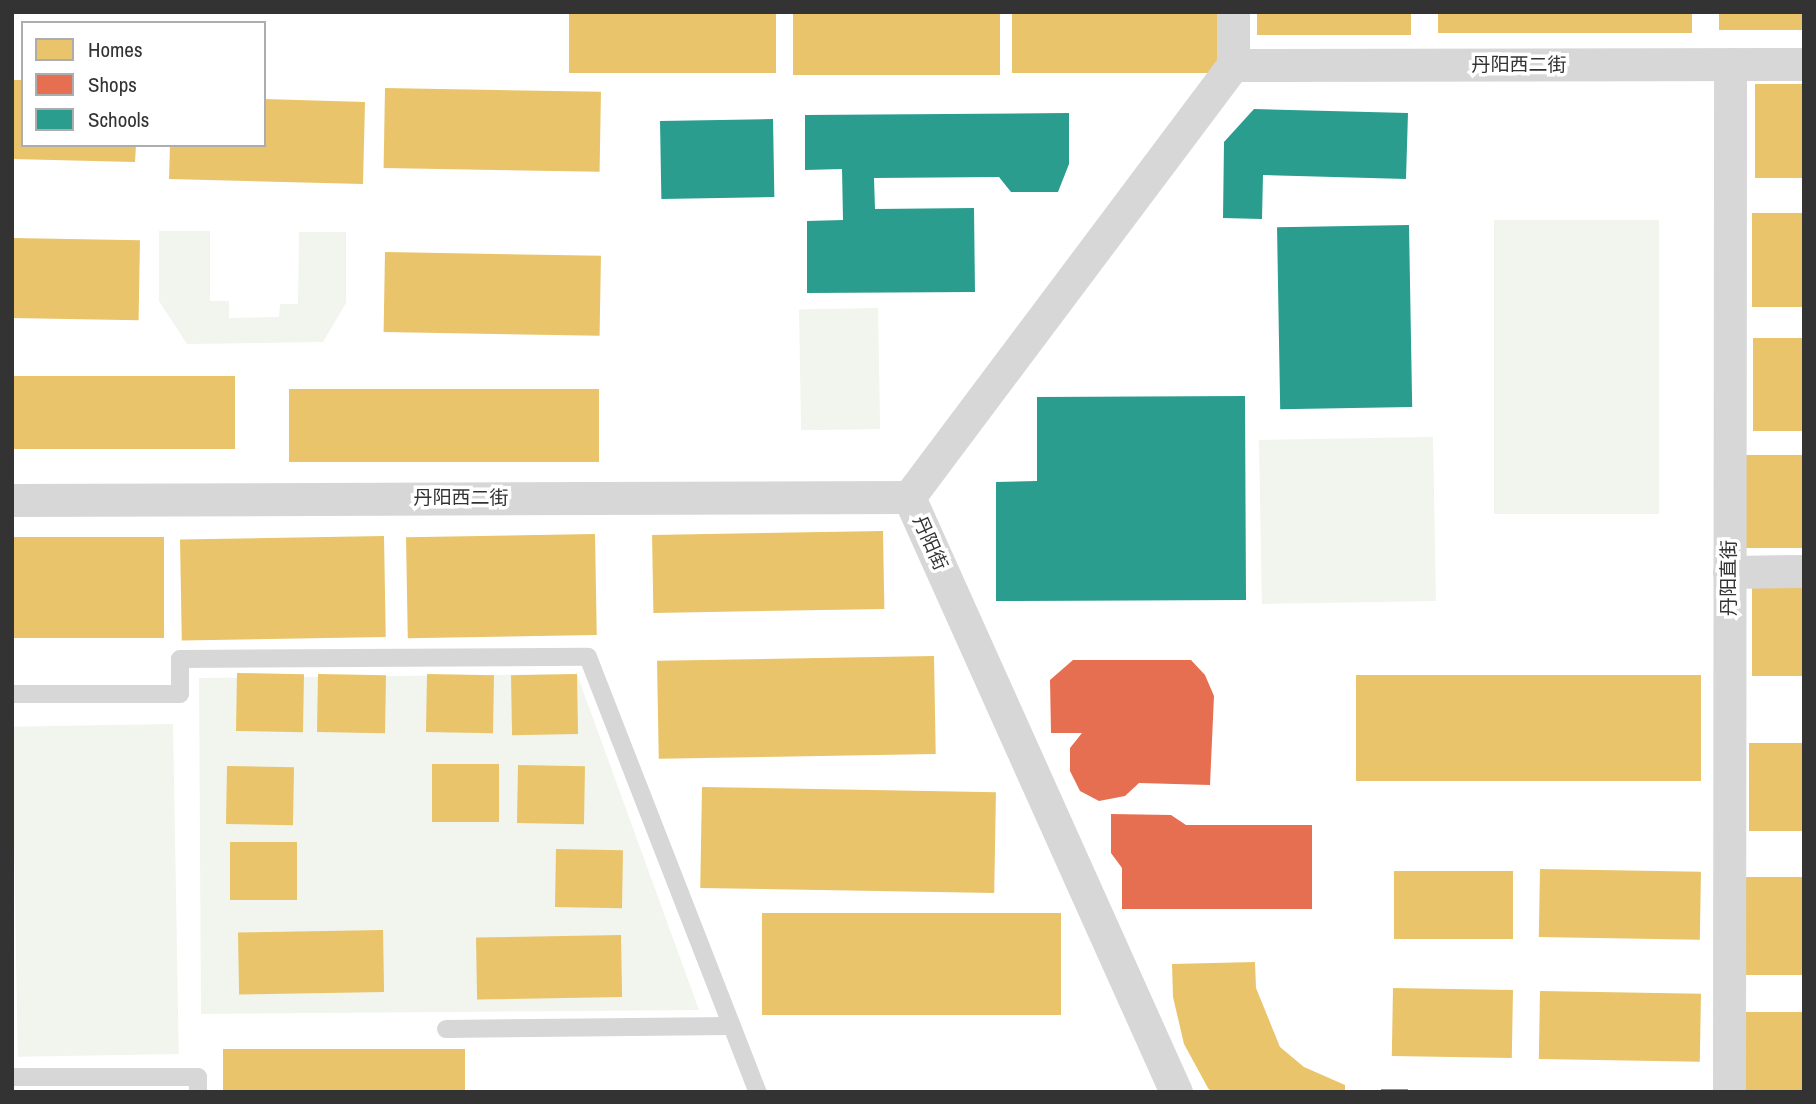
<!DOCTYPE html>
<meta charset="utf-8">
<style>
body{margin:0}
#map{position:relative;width:1816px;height:1104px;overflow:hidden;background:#fff;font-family:"Archivo Narrow","Noto Sans SC",sans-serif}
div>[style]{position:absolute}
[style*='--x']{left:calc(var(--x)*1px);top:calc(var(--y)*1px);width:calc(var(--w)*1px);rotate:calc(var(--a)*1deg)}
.green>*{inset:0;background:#f1f5ed;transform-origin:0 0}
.homes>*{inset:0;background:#e9c46a;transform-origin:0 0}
.shops>*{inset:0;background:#e76f51;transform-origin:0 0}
.schools>*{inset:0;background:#2a9d8f;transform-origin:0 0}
.service>*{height:18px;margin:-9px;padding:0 9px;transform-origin:9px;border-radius:9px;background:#d7d7d7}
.minor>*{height:33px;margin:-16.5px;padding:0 16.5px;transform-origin:16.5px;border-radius:16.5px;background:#d7d7d7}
span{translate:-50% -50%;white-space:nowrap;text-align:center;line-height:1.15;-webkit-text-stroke:7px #fff;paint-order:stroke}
.street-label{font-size:19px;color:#333}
.frame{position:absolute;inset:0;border:14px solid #333;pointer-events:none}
.legend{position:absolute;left:21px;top:21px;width:245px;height:126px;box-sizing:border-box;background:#fff;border:2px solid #adadad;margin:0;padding:9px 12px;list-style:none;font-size:21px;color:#333}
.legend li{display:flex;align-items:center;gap:14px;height:35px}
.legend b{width:35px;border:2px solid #adadad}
</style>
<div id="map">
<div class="green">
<i style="left:1659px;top:220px;width:294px;height:165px;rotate:90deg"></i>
<i style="clip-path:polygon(159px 231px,210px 231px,210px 301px,229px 301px,229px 318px,279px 317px,280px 304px,298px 304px,299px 232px,346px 232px,346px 303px,323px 342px,187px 344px,159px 301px)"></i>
<i style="left:878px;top:308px;width:121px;height:79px;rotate:89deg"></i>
<i style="left:1433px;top:437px;width:164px;height:174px;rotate:89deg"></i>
<i style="clip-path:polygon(577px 674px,699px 1010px,201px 1014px,199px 678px)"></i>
<i style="left:173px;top:724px;width:330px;height:161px;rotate:89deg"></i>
</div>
<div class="homes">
<i style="left:569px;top:12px;width:207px;height:61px"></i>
<i style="left:793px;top:12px;width:207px;height:63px"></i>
<i style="left:1012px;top:12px;width:207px;height:61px"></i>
<i style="left:1257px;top:12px;width:154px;height:23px"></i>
<i style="left:1438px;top:12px;width:254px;height:21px"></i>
<i style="left:1719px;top:12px;width:85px;height:18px"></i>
<i style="clip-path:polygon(12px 80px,23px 80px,23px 145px,136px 145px,135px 162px,12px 159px)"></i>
<i style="left:1755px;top:84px;width:49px;height:94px"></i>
<i style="left:385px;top:88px;width:216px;height:80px;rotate:1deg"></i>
<i style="clip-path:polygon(264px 99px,365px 102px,363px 184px,169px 179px,170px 145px,264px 145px)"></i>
<i style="left:1752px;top:213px;width:52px;height:94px"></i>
<i style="left:12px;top:238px;width:128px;height:80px;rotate:1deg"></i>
<i style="left:385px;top:252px;width:216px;height:80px;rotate:1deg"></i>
<i style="left:1753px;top:338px;width:51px;height:93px"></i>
<i style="left:12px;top:376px;width:223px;height:73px"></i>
<i style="left:289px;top:389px;width:310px;height:73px"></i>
<i style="left:1744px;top:455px;width:60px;height:93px"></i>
<i style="left:883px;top:531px;width:78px;height:231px;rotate:89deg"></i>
<i style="left:595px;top:534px;width:101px;height:189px;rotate:89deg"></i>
<i style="left:384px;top:536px;width:101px;height:204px;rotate:89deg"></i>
<i style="left:12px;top:537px;width:152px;height:101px"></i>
<i style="left:1752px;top:588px;width:52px;height:88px"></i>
<i style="left:934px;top:656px;width:98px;height:277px;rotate:89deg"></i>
<i style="left:237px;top:673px;width:67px;height:58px;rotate:1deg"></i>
<i style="left:318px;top:674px;width:68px;height:58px;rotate:1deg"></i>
<i style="left:427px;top:674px;width:67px;height:58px;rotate:1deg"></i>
<i style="left:577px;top:674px;width:60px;height:66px;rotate:89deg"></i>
<i style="left:1356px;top:675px;width:345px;height:106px"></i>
<i style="left:1749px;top:743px;width:55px;height:88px"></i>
<i style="left:432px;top:764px;width:67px;height:58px"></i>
<i style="left:518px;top:765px;width:67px;height:58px;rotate:1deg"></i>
<i style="left:227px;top:766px;width:67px;height:58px;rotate:1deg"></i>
<i style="left:702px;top:787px;width:294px;height:101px;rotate:1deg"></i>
<i style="left:230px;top:842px;width:67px;height:58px"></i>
<i style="left:556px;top:849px;width:67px;height:58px;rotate:1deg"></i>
<i style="left:1540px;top:869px;width:161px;height:68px;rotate:1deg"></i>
<i style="left:1394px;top:871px;width:119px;height:68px"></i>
<i style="left:1743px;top:877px;width:61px;height:98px"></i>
<i style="left:762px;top:913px;width:299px;height:102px"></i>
<i style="left:383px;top:930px;width:62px;height:145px;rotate:89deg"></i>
<i style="left:621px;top:935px;width:62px;height:145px;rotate:89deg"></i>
<i style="clip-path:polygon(1255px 962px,1256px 988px,1280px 1047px,1304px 1067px,1345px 1085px,1345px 1092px,1211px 1092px,1208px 1088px,1184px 1044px,1173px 997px,1172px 964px)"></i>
<i style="left:1393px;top:988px;width:120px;height:68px;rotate:1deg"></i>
<i style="left:1540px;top:991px;width:161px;height:68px;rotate:1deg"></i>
<i style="left:1804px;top:1012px;width:80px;height:59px;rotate:90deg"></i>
<i style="left:223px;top:1049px;width:242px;height:43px"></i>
</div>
<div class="shops">
<i style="clip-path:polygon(1073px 660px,1191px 660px,1205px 675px,1214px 696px,1210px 785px,1139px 783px,1125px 796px,1099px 801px,1080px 791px,1070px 771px,1070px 748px,1082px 733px,1051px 733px,1050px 680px)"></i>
<i style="clip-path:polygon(1111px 814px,1171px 815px,1186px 825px,1312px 825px,1312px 909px,1122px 909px,1122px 868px,1111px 853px)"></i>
<i style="left:1381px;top:1089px;width:27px;height:3px"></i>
</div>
<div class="schools">
<i style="clip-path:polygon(1254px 109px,1408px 113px,1406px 179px,1263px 175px,1262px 219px,1223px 218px,1224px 142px)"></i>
<i style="clip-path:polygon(1069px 113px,1069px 164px,1058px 192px,1011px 192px,999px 177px,874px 178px,875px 209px,974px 208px,975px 292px,807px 293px,807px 221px,843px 220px,842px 169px,805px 170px,805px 115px)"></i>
<i style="left:773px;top:119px;width:78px;height:113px;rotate:89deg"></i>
<i style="left:1409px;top:225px;width:182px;height:132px;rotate:89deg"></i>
<i style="clip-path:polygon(1245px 396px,1246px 600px,996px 601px,996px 482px,1037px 481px,1037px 397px)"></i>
</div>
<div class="service">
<i style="--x:12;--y:694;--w:168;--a:0"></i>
<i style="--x:180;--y:694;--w:35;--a:-90"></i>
<i style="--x:180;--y:659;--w:408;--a:-0.3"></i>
<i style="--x:588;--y:657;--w:467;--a:68.7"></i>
<i style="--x:446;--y:1029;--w:286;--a:-0.6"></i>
<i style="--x:12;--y:1077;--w:186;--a:0"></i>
<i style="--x:198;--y:1077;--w:15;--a:90"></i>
</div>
<div class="minor">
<i style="--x:1233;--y:65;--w:571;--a:-0.1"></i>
<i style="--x:12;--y:500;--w:897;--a:-0.19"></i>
<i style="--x:1729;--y:572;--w:75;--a:-0.8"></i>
<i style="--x:1176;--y:1092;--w:652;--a:-114.17"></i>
<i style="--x:909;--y:497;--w:540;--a:-53.13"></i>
<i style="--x:1233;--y:65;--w:53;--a:-90"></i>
<i style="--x:1729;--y:1092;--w:1028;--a:-89.94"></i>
</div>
<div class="street-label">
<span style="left:1519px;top:65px">丹阳西二街</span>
<span style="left:461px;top:498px">丹阳西二街</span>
<span style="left:930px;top:543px;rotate:66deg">丹阳街</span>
<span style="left:1729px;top:578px;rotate:-90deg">丹阳直街</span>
</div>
<div class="frame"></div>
<ul class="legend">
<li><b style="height:19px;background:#e9c46a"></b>Homes</li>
<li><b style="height:19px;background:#e76f51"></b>Shops</li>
<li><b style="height:19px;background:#2a9d8f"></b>Schools</li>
</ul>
</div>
